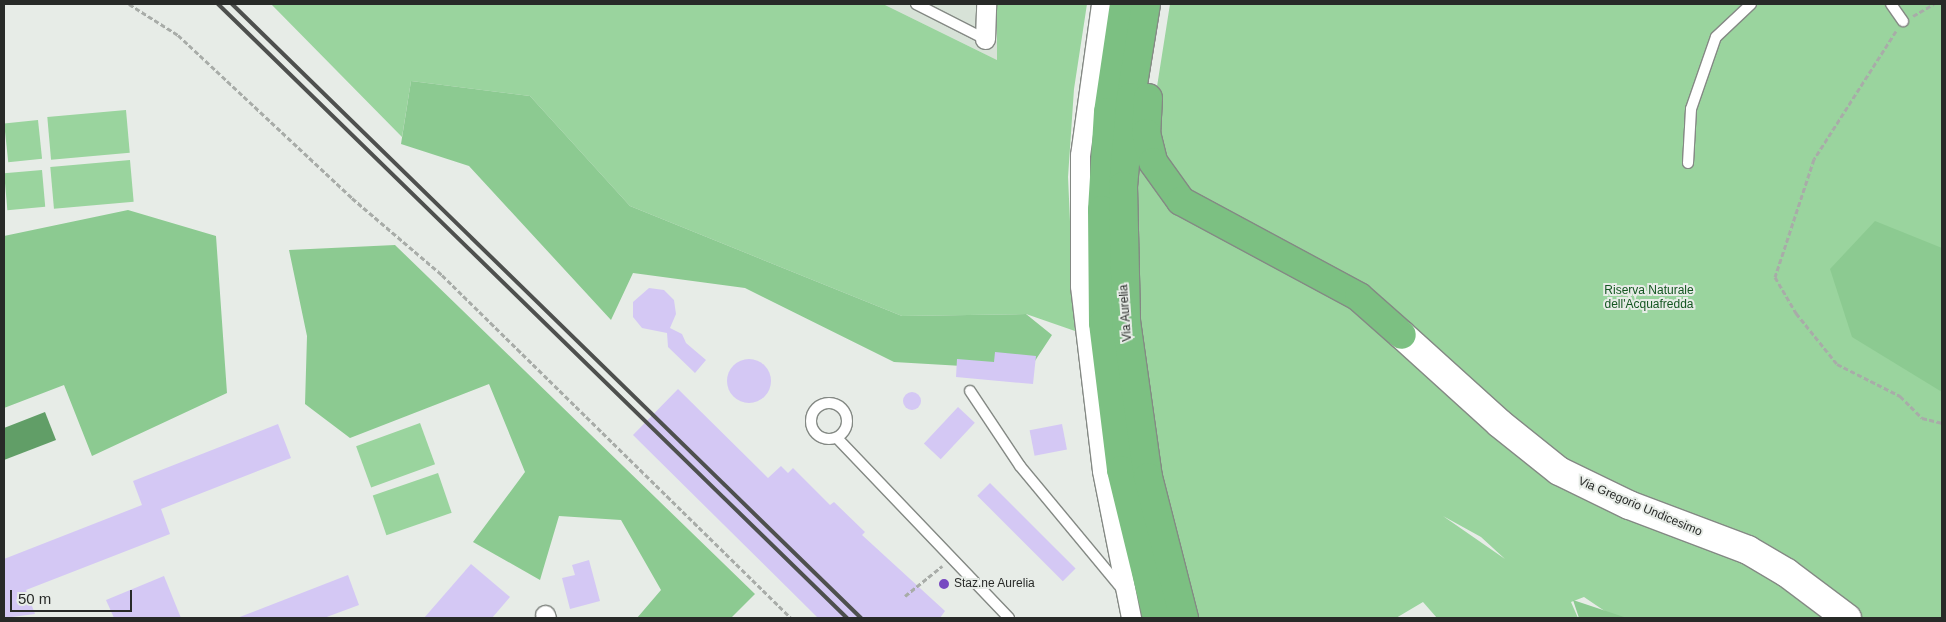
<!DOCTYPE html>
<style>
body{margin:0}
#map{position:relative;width:1946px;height:622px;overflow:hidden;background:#e7ece7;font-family:Helvetica,sans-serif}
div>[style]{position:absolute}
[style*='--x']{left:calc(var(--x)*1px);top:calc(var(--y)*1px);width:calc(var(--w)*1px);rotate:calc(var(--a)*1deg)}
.built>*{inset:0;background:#d7e2d7}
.green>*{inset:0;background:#9ad49e;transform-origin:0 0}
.forest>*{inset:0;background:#8cca91}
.water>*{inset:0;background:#619e67}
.building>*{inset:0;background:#d4c8f4;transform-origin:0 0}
.round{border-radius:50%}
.path>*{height:3px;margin-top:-1.5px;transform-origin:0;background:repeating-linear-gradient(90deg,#a8aca8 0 5px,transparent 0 7.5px)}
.roads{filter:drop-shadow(1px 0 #848984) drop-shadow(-1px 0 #848984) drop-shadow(0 1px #848984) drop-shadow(0 -1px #848984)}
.lane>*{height:10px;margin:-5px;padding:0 5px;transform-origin:5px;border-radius:5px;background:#fff}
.lane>.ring{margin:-5px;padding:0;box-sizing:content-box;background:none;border:10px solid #fff;border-radius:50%}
.street>*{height:19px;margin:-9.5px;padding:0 9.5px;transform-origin:9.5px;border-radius:9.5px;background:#fff}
.secondary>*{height:28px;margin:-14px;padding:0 14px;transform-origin:14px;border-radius:14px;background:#fff}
.highway>*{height:28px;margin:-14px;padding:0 14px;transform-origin:14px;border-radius:14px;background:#7cc082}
.rail>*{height:4px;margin:-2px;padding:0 2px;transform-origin:2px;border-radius:2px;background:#4e504e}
.dots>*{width:14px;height:14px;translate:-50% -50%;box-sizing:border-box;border:2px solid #e7ece7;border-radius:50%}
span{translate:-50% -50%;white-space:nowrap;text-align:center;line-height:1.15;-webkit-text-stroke:4px #e7ece7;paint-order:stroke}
.park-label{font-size:12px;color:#145621}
.street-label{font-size:12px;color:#282a28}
.poi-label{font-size:12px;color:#282a28}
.left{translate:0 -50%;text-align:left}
.frame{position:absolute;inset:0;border:5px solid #282a28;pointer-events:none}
.scale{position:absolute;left:10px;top:590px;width:122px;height:22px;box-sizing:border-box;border:2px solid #282a28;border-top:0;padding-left:6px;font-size:15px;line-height:18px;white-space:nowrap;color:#282a28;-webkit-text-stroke:4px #e7ece7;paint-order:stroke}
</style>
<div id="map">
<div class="built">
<i style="clip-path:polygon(883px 4px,997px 4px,997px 60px)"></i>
</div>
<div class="green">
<i style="clip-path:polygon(271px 4px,883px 4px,997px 60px,997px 4px,1087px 4px,1074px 89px,1068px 177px,1075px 331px,1026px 314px,902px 316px,630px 206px,530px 96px,411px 81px,402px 137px)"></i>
<i style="clip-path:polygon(evenodd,1170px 4px,1942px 4px,1942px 618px,1615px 618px,1584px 597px,1571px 602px,1578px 618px,1437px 618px,1423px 602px,1396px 618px,1197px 618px,1167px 506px,1143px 367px,1134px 258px,1139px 164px,1153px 112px,1170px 4px,1443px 516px,1481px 537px,1505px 559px,1443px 516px)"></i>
<i style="left:126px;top:110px;width:43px;height:79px;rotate:85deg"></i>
<i style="left:38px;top:120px;width:39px;height:34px;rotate:84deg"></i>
<i style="left:130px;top:160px;width:42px;height:80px;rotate:85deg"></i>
<i style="left:42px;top:170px;width:37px;height:38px;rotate:85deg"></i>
<i style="left:420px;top:423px;width:44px;height:68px;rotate:70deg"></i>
<i style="left:438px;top:473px;width:42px;height:69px;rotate:71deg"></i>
</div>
<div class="forest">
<i style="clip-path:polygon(411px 81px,530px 96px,630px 206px,902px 316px,1026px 314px,1052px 335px,1029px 370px,894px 362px,745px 288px,633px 273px,611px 320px,469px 166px,401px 144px)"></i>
<i style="clip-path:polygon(128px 210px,216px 236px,227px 393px,92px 456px,64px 385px,4px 408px,4px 236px)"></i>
<i style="clip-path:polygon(1875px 221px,1942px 248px,1942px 392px,1852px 337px,1830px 269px)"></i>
<i style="clip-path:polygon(395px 245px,755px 594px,731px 618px,637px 618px,661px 590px,621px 520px,559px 516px,540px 580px,473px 542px,525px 472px,489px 384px,350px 438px,305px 404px,307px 336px,289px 250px)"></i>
<i style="clip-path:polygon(1573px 600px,1627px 618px,1579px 618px)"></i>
</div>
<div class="water">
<i style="clip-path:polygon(45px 412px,56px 440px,4px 460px,4px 428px)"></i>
</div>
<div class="building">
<i style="clip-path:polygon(649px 288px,664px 290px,674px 300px,676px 314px,670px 328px,682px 334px,686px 343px,706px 360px,695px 373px,668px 347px,667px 333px,642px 328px,633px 317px,633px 302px)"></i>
<i style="clip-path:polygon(995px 352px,1036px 356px,1033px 384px,956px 377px,957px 359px,994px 362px)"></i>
<i class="round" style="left:727px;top:359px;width:44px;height:44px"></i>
<i style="clip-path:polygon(678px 389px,768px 478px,781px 466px,788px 473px,793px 468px,830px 505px,834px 502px,865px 532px,862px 535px,945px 611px,940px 618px,818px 618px,633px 435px)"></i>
<i class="round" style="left:903px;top:392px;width:18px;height:18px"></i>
<i style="left:958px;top:407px;width:23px;height:50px;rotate:43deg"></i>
<i style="clip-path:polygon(278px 424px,291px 458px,161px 509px,170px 534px,26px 590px,35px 614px,4px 618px,4px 559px,142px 505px,133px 481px)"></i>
<i style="left:1062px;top:424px;width:26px;height:33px;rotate:79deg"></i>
<i style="left:990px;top:483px;width:121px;height:18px;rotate:45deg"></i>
<i style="clip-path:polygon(589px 560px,600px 601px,570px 609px,562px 578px,575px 575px,572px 565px)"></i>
<i style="clip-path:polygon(471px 564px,510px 597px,492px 618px,424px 618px)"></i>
<i style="clip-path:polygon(348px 575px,359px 605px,324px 618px,237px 618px)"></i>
<i style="clip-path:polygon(164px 576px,181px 618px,114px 618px,106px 600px)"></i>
</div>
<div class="path">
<i style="--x:129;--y:4;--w:58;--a:32.3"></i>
<i style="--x:178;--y:35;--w:238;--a:43.1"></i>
<i style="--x:352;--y:198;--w:118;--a:40.5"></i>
<i style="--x:442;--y:275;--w:489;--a:44.5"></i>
<i style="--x:1913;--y:16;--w:24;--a:-30"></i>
<i style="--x:1896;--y:31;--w:152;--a:122.6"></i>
<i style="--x:1814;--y:159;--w:124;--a:108.3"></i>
<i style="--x:1775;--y:277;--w:42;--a:59.7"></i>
<i style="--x:1796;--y:313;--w:65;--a:51.2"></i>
<i style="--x:1837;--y:364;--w:71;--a:26.9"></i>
<i style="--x:1900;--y:396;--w:31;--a:45"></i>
<i style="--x:1922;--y:418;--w:21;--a:14"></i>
<i style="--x:905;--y:596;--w:48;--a:-39"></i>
</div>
<div class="roads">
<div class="lane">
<i style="--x:916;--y:4;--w:77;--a:26.9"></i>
<i style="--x:1891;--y:4;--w:21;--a:55"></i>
<i style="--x:1688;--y:163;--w:54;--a:-86.8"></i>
<i style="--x:1691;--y:109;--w:76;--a:-70.9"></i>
<i style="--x:1716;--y:37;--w:48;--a:-43.3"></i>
<i style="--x:970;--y:391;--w:90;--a:56.3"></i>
<i style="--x:1020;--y:466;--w:161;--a:50.3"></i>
<i class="ring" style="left:811px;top:403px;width:26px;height:26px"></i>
<i style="--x:837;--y:438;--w:249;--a:46.3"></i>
</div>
<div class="street">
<i style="--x:1101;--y:4;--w:152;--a:97.9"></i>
<i style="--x:1080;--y:155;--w:131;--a:90"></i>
<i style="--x:1080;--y:286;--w:186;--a:83.2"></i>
<i style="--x:1102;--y:471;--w:150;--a:78.8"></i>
<i style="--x:985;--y:39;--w:35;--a:-88"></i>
<i style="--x:545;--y:615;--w:3;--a:72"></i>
</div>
<div class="secondary">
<i style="--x:1402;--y:335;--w:131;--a:42.2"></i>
<i style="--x:1499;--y:423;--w:77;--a:38.7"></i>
<i style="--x:1559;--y:471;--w:78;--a:25.9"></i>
<i style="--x:1629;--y:505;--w:127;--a:20.7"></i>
<i style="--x:1748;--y:550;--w:45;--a:30.5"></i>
<i style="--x:1787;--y:573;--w:75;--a:36.9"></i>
</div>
<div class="highway">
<i style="--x:1124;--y:4;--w:109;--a:98.4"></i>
<i style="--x:1108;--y:112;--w:98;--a:93.5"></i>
<i style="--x:1102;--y:210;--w:113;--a:89.5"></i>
<i style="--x:1103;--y:323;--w:148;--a:83"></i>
<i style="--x:1121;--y:470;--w:152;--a:76.3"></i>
<i style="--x:1146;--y:4;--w:94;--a:99.2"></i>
<i style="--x:1131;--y:97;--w:89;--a:95.1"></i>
<i style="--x:1123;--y:186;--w:135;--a:88.7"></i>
<i style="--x:1126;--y:321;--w:158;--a:82"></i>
<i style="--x:1148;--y:477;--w:146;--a:75.7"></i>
<i style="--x:1148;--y:98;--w:35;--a:93"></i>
<i style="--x:1146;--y:133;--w:30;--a:76"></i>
<i style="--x:1153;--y:162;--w:48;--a:54.3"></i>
<i style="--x:1181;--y:201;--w:202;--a:28.3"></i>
<i style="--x:1359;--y:297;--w:57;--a:41.5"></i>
</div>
</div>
<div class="rail">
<i style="--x:218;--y:4;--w:879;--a:44.31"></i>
<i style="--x:232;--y:4;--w:879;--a:44.31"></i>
</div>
<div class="dots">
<i style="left:944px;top:584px;background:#7749c1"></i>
</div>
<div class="park-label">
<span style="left:1649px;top:298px">Riserva Naturale<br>dell'Acquafredda</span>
</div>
<div class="street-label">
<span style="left:1126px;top:313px;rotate:-94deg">Via Aurelia</span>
<span style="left:1640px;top:507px;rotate:23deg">Via Gregorio Undicesimo</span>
</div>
<div class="poi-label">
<span class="left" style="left:954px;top:584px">Staz.ne Aurelia</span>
</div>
<div class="frame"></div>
<div class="scale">50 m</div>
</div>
